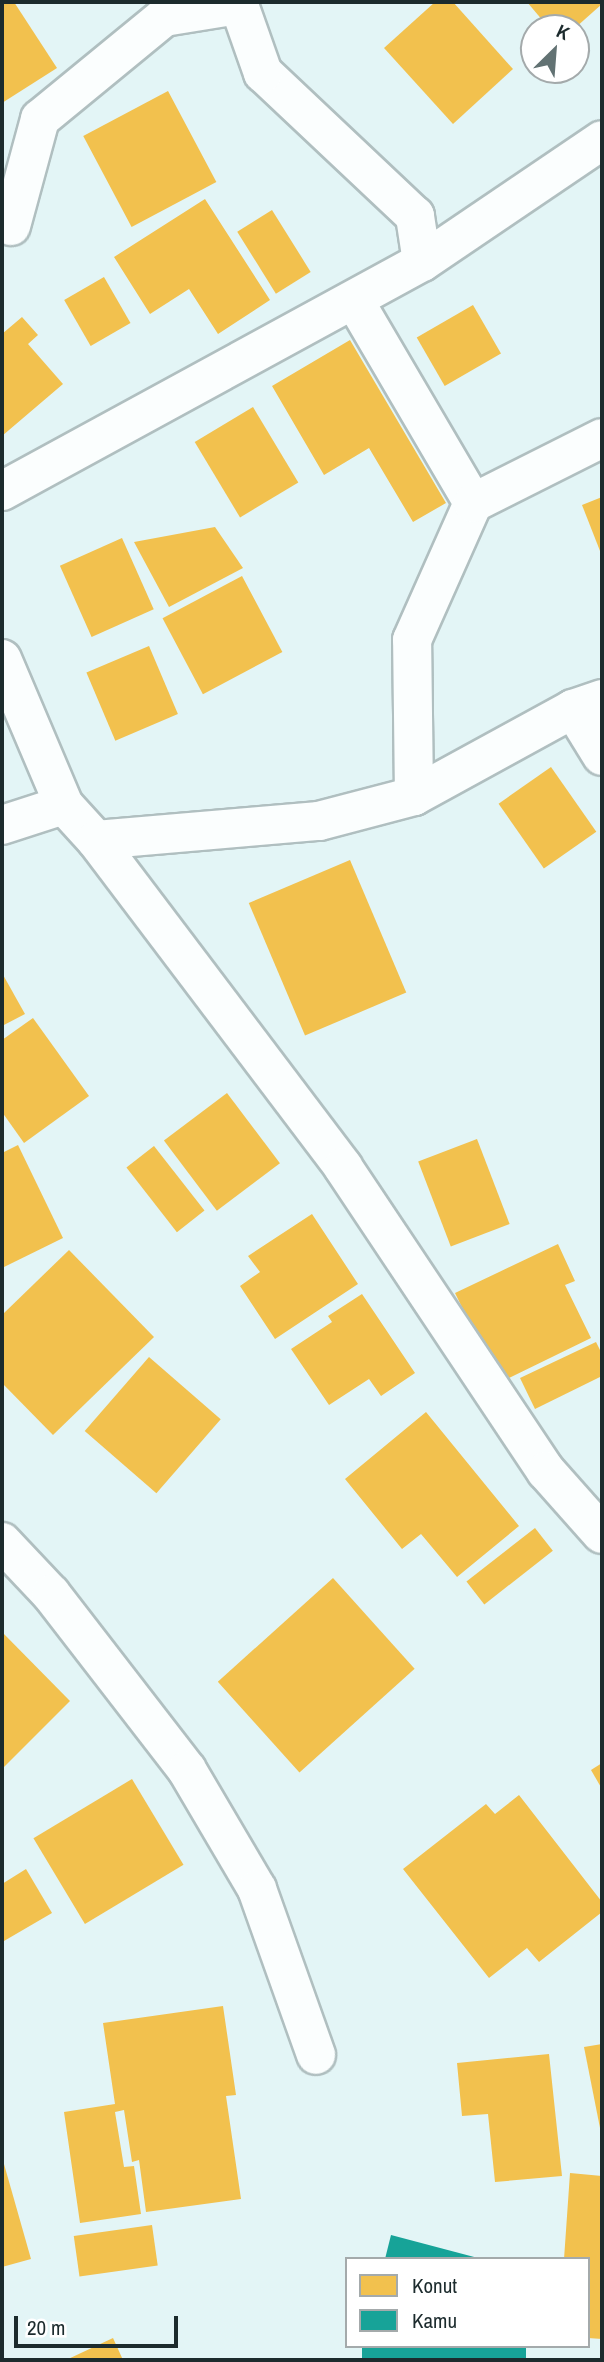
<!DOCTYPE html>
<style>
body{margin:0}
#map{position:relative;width:604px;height:2362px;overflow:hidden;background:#e3f5f6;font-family:"Archivo Narrow",sans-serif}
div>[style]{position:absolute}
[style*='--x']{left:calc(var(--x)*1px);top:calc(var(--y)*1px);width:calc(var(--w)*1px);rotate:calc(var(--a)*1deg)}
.homes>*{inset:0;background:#f2c14e;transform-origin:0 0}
.public>*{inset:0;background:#17a398;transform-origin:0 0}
.roads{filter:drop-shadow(2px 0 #b0bfc0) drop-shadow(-2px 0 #b0bfc0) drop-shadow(0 2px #b0bfc0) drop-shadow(0 -2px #b0bfc0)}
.minor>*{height:38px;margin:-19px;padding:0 19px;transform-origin:19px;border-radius:19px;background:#fbfefe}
span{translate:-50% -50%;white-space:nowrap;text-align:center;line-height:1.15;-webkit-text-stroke:7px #fff;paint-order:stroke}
.frame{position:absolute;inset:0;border:4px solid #1c2b2d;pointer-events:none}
.legend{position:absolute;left:345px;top:2257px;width:245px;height:91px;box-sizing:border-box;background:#fff;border:2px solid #a4aaab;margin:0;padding:9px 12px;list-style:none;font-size:21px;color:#1c2b2d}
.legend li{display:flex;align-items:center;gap:14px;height:35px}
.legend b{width:35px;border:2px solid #a4aaab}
.north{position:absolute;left:520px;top:14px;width:70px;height:70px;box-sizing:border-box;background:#fff;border:2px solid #a4aaab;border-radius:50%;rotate:25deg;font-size:19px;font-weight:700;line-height:28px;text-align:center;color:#1c2b2d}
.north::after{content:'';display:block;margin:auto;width:24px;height:32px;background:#627273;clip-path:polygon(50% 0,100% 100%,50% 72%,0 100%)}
.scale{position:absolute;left:14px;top:2316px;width:164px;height:32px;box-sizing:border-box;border:4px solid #1c2b2d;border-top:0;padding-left:9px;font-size:21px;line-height:24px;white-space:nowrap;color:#1c2b2d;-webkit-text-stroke:5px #fff;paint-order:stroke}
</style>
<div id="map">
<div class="homes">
<i style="clip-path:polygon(2px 2px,14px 2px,57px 68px,2px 103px)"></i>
<i style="clip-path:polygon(435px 2px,453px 2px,513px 69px,453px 124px,384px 48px)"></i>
<i style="clip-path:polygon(527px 2px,602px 2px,602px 4px,575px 28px,549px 28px)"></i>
<i style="left:168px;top:91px;width:103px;height:96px;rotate:62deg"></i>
<i style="clip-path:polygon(205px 199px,270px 300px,218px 334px,189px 289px,150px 314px,114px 257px)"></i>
<i style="left:272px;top:210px;width:73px;height:41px;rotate:58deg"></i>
<i style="left:104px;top:277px;width:53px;height:46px;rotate:60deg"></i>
<i style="left:473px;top:305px;width:56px;height:65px;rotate:60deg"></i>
<i style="clip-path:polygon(22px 317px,38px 335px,28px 344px,63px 384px,2px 436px,2px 334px)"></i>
<i style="clip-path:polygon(350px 340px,446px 503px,413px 522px,369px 448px,324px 475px,272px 386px)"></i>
<i style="left:253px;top:407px;width:88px;height:68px;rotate:59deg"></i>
<i style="clip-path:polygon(602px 497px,602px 556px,582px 505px)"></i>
<i style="clip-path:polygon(215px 527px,243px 568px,169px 607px,134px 542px)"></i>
<i style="left:122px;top:538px;width:78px;height:68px;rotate:66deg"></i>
<i style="left:242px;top:576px;width:86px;height:90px;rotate:62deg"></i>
<i style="left:149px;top:646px;width:74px;height:68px;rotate:67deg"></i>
<i style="left:551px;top:767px;width:79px;height:64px;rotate:55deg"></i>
<i style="left:350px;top:860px;width:144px;height:110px;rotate:67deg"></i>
<i style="clip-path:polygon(2px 973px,25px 1014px,2px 1026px)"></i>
<i style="clip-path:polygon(33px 1018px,89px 1096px,24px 1143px,2px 1112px,2px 1040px)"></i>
<i style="left:227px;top:1093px;width:88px;height:79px;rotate:53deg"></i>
<i style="left:477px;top:1139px;width:91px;height:63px;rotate:69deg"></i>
<i style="clip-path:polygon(18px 1145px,63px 1238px,2px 1268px,2px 1153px)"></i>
<i style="left:154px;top:1146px;width:82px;height:35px;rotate:52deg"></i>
<i style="clip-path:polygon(312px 1214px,358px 1284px,275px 1339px,240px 1286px,260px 1272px,248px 1256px)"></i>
<i style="clip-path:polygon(558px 1244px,575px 1281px,565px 1285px,591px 1338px,499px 1383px,455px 1293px)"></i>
<i style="clip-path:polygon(69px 1250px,154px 1337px,53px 1435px,2px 1383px,2px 1315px)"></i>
<i style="clip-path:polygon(362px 1294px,415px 1373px,381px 1396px,369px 1379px,329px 1405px,291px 1349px,332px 1322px,328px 1316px)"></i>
<i style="clip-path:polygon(596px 1342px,602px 1354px,602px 1376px,535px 1409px,520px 1378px)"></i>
<i style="left:149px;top:1357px;width:95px;height:98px;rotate:41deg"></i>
<i style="clip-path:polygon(426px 1412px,519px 1526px,457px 1577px,421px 1534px,402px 1549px,345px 1479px)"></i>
<i style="left:535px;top:1528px;width:29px;height:87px;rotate:52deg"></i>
<i style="left:333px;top:1578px;width:122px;height:155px;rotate:48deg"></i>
<i style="clip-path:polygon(2px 1632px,70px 1701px,2px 1769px)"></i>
<i style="clip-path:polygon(602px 1763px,602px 1789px,591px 1770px)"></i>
<i style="left:132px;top:1779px;width:100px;height:115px;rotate:59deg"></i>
<i style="clip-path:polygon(519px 1795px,602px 1902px,602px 1912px,539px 1962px,527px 1948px,489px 1978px,403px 1869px,486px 1804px,495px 1814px)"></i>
<i style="clip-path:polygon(26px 1869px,52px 1913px,4px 1941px,2px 1884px)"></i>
<i style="clip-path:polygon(223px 2006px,236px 2095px,226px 2096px,241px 2199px,146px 2212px,139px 2160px,132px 2162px,124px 2110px,115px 2112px,124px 2167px,134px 2166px,141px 2214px,80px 2223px,64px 2112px,115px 2104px,103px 2023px)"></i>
<i style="clip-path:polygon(602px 2044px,602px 2128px,600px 2128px,584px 2047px)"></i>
<i style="clip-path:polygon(549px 2054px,562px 2176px,495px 2182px,488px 2114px,462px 2116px,457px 2063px)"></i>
<i style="clip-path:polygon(2px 2157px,31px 2259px,2px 2267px)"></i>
<i style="clip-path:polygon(570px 2173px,602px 2176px,602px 2339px,588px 2338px,588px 2259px,564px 2259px)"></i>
<i style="left:152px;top:2225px;width:41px;height:79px;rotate:82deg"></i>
<i style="clip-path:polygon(113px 2338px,123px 2360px,66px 2360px)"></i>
</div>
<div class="public">
<i style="clip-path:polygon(391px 2235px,478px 2258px,478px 2259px,385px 2259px)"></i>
<i style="left:362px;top:2346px;width:164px;height:15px"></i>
</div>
<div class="roads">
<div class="minor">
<i style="--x:11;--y:226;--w:111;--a:-74.8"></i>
<i style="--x:40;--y:119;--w:161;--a:-39.4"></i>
<i style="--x:164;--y:17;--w:75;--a:-9.2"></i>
<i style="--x:422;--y:262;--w:217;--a:-34.1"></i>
<i style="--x:354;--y:300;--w:235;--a:59.6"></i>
<i style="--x:2;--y:491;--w:478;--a:-28.6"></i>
<i style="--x:422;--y:262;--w:47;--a:-98.7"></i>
<i style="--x:415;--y:216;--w:209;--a:-136.7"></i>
<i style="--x:263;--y:73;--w:75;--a:-109.4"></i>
<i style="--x:2;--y:659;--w:159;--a:67"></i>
<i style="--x:64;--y:805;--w:47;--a:47.6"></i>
<i style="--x:96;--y:840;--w:410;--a:52.9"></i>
<i style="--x:343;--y:1167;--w:366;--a:56.3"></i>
<i style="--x:546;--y:1471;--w:84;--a:48.4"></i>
<i style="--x:573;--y:709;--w:55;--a:58.3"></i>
<i style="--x:414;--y:796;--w:156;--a:-90.7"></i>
<i style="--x:412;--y:640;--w:150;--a:-66"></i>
<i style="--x:473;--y:503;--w:144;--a:-26.7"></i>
<i style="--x:2;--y:825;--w:65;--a:-17.9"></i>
<i style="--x:96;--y:840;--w:224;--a:-4.9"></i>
<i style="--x:319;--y:821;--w:98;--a:-14.7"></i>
<i style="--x:414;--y:796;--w:181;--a:-28.7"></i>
<i style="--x:573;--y:709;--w:31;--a:-19"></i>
<i style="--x:2;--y:1542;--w:71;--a:46.7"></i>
<i style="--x:51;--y:1594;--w:222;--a:52.3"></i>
<i style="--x:187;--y:1770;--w:138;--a:59.5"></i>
<i style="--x:257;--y:1889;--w:176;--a:70.4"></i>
</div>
</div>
<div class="frame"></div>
<ul class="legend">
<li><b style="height:19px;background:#f2c14e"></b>Konut</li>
<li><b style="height:19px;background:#17a398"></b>Kamu</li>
</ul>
<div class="north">K</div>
<div class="scale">20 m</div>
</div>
